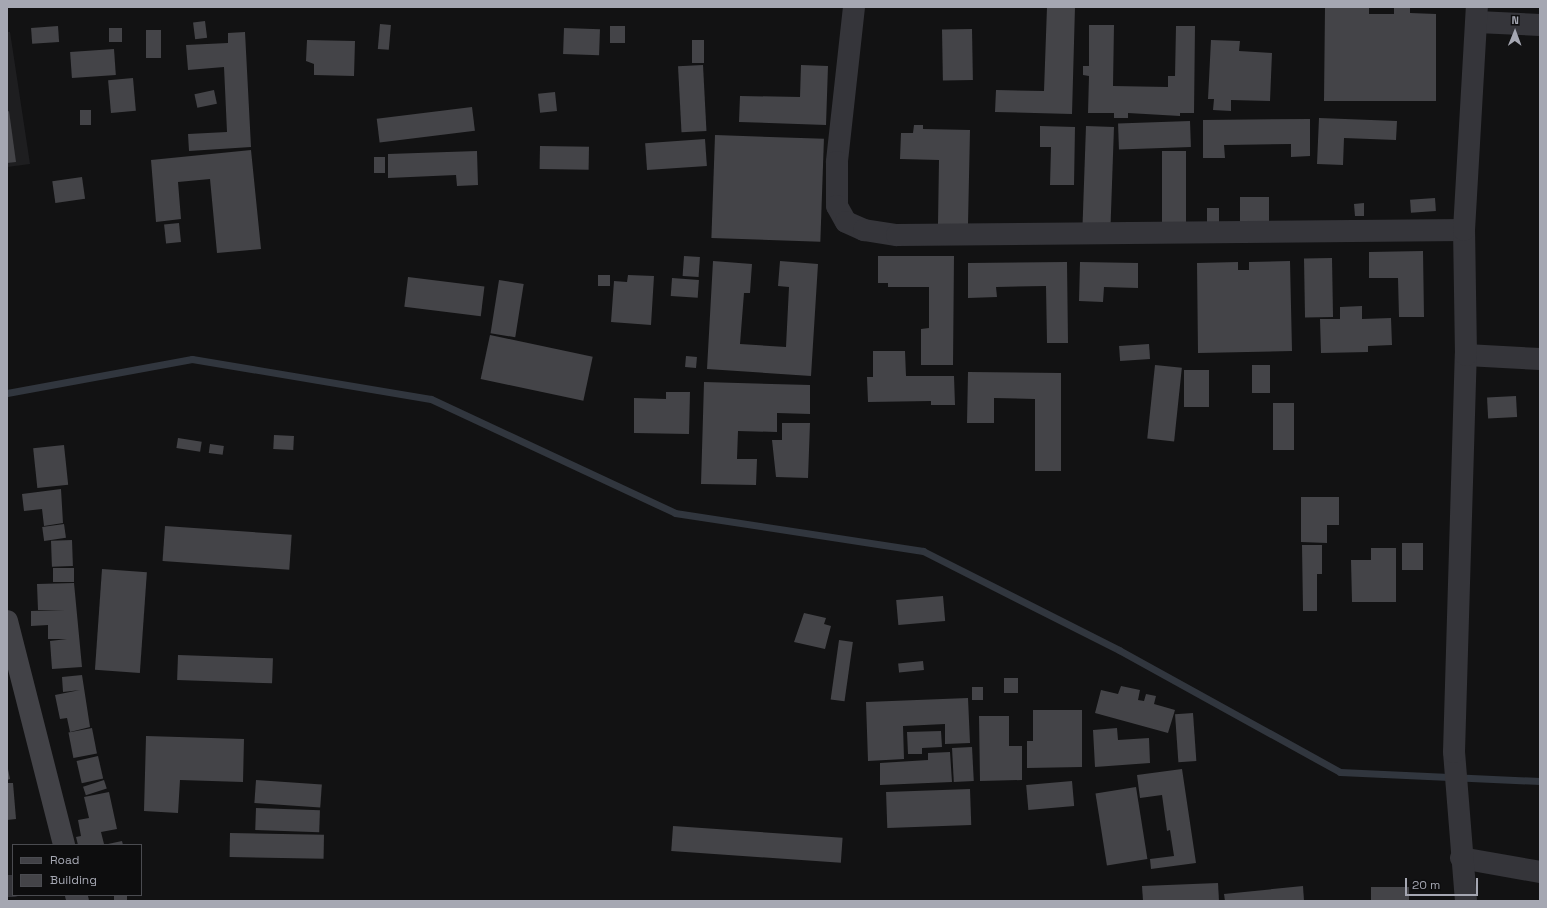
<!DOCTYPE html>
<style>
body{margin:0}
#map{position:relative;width:1547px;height:908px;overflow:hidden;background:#121213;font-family:"Space Grotesk",sans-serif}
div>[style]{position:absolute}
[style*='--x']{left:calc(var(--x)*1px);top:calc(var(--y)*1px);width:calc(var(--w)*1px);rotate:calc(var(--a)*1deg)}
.built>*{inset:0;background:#1e1e20}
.stream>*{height:7px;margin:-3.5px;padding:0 3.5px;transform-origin:3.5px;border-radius:3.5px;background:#31363e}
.building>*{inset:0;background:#444448;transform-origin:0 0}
.street>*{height:22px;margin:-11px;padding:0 11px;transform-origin:11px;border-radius:11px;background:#35353a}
.secondary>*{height:22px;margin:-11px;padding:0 11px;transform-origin:11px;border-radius:11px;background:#424247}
span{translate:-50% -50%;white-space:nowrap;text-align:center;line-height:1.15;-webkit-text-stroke:3px #0d0d0e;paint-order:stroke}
.frame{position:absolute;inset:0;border:8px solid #a5a7b2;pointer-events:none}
.legend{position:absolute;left:12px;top:844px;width:130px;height:52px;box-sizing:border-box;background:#0d0d0e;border:1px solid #4a4b50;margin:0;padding:5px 7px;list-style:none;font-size:12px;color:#a5a7b2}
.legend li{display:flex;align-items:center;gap:8px;height:20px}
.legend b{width:20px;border:1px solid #4a4b50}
.north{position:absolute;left:1495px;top:12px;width:40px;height:40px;-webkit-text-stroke:3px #0d0d0e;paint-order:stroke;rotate:1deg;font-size:11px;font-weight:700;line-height:16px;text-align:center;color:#a5a7b2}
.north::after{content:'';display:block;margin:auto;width:14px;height:18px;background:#a5a7b2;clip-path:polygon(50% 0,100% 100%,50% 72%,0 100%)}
.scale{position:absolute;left:1405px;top:878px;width:73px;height:18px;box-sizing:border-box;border:2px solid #a5a7b2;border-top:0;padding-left:5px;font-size:12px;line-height:14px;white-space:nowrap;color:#a5a7b2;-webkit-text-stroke:3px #0d0d0e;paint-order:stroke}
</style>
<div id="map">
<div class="built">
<i style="clip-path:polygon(7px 32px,10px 32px,30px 164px,7px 167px)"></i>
</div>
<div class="stream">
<i style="--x:7;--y:393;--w:188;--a:-10.4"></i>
<i style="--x:192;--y:359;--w:242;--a:9.5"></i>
<i style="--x:431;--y:399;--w:269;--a:25"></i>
<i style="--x:675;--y:513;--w:251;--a:8.7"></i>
<i style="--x:923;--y:551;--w:220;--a:26.8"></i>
<i style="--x:1119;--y:650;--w:252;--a:28.9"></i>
<i style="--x:1340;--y:772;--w:200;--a:2.6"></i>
</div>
<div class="building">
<i style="clip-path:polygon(1047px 7px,1075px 7px,1072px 114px,995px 112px,996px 90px,1044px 91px)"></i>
<i style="clip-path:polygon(1325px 7px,1369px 7px,1369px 14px,1394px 14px,1394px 7px,1410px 7px,1410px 13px,1436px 14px,1436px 101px,1324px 101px)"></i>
<i style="left:205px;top:21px;width:17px;height:12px;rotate:83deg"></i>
<i style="left:380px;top:24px;width:11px;height:25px;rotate:5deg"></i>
<i style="clip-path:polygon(1089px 25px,1114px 25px,1113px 86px,1168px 87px,1168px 76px,1175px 76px,1176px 26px,1195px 26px,1194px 113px,1180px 113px,1180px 116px,1128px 113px,1128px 118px,1114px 118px,1114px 113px,1088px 113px,1089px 76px,1083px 75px,1083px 66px,1089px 66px)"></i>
<i style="left:58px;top:26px;width:16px;height:27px;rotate:86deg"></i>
<i style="left:610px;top:26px;width:15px;height:17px"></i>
<i style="left:109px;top:28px;width:13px;height:14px"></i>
<i style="left:564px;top:28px;width:36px;height:26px;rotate:2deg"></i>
<i style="left:972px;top:29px;width:51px;height:30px;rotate:89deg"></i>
<i style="left:146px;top:30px;width:15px;height:28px"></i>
<i style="clip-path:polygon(245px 32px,251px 147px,189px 151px,188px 134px,227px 132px,224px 67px,188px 70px,186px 45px,228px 43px,228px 33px)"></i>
<i style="clip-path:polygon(307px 40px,355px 41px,354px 76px,314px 75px,314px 64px,306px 61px)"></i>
<i style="left:692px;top:40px;width:12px;height:23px"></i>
<i style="clip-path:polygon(1211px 40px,1240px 41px,1239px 51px,1272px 53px,1270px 101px,1231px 100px,1231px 111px,1213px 110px,1214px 99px,1208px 99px)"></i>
<i style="left:114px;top:49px;width:26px;height:44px;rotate:86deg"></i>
<i style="left:703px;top:65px;width:66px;height:25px;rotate:87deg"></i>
<i style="clip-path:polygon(801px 65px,828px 66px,826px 125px,739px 122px,740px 96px,800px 97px)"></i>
<i style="left:133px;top:78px;width:33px;height:25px;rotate:85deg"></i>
<i style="left:214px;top:90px;width:14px;height:20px;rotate:78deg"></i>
<i style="left:555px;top:92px;width:19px;height:17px;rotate:84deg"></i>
<i style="left:472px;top:107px;width:24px;height:96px;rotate:83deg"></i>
<i style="left:91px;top:110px;width:15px;height:11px;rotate:90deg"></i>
<i style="clip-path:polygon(9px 111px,16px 162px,7px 163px,7px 112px)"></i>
<i style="clip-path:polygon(1319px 118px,1397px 121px,1396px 140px,1344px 138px,1343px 165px,1317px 164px)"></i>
<i style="clip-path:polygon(1310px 119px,1310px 156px,1291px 157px,1291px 144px,1224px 145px,1225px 158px,1203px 158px,1203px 120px)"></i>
<i style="left:1190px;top:121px;width:26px;height:72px;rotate:88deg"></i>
<i style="clip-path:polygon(914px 125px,923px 125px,923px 129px,970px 130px,968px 224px,938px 224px,939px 160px,900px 159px,901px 133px,913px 133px)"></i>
<i style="clip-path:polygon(1040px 126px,1075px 127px,1074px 185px,1050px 185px,1051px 147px,1040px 147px)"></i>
<i style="left:1086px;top:126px;width:28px;height:104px;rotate:2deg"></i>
<i style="left:715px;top:135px;width:109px;height:103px;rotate:2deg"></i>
<i style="left:705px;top:139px;width:27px;height:60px;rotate:86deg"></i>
<i style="left:540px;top:146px;width:49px;height:23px;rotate:1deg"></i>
<i style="clip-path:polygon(251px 150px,261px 249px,217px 253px,210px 179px,178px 182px,181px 219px,156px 222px,151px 160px)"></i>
<i style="clip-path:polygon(477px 151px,478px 185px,457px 186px,456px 175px,388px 178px,388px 154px)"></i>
<i style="left:1162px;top:151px;width:24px;height:73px"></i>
<i style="left:374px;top:157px;width:11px;height:16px"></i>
<i style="left:82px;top:177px;width:22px;height:30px;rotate:82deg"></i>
<i style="left:1240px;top:197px;width:29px;height:24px"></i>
<i style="left:1435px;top:198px;width:13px;height:25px;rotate:86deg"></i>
<i style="clip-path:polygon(1364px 203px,1364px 216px,1355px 216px,1354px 204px)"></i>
<i style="left:1207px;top:208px;width:12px;height:17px"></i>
<i style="left:179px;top:223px;width:19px;height:15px;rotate:84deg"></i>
<i style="clip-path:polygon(1423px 251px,1424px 317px,1399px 317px,1398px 278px,1369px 278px,1369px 252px)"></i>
<i style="left:684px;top:256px;width:16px;height:20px;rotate:4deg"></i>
<i style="clip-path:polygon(878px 256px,954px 256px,953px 365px,921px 365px,921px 329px,929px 328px,929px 287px,888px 287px,888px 283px,878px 283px)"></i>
<i style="left:1332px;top:258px;width:59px;height:28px;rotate:89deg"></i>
<i style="clip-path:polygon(713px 261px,752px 264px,750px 293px,744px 293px,740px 344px,786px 347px,789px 287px,778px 286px,780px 261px,818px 264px,811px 376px,707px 369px)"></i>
<i style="clip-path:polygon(1290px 261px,1292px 351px,1198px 353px,1197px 263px,1238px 262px,1238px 270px,1249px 270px,1249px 262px)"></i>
<i style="clip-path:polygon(1067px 262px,1068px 343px,1047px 343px,1046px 286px,996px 287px,997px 297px,968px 298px,968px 263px)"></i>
<i style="clip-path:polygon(1080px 262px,1138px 263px,1138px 288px,1104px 287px,1103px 302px,1079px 301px)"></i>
<i style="left:598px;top:275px;width:12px;height:11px"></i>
<i style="clip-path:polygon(628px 275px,654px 276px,651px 325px,611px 322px,614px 281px,627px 282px)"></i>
<i style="left:408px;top:277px;width:77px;height:30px;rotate:7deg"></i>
<i style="left:672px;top:278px;width:27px;height:18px;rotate:4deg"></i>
<i style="left:499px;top:280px;width:25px;height:54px;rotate:9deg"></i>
<i style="clip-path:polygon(1362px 306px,1362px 319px,1391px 318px,1392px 345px,1368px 346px,1368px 352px,1321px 353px,1320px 319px,1340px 319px,1340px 307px)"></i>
<i style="left:490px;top:335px;width:105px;height:45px;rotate:12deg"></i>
<i style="left:1149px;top:344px;width:15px;height:30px;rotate:86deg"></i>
<i style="clip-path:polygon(873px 351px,905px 351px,906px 376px,954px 376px,955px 405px,931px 405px,931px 401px,868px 402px,867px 377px,873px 377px)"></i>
<i style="left:686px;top:356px;width:11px;height:11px;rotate:5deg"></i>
<i style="left:1155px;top:365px;width:27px;height:74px;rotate:6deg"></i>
<i style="left:1252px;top:365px;width:18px;height:28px"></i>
<i style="left:1184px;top:370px;width:25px;height:37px"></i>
<i style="clip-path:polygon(968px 372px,1061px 373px,1061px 471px,1035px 471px,1035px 399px,994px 398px,994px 423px,967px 423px)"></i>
<i style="clip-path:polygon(704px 382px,810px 385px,810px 414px,777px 413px,777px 432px,738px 431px,737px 459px,757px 459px,756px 485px,701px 484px)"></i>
<i style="clip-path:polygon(666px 392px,690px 392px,689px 434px,634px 433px,634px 398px,666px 399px)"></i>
<i style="left:1516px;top:396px;width:21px;height:29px;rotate:87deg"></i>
<i style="left:1273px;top:403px;width:21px;height:47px"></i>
<i style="clip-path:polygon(782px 423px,810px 423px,808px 478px,776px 477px,772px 440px,782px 440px)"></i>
<i style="left:274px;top:435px;width:20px;height:14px;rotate:3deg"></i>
<i style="left:178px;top:438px;width:24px;height:10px;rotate:9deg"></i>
<i style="left:210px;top:444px;width:14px;height:9px;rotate:8deg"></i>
<i style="left:64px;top:445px;width:40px;height:31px;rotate:84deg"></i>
<i style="clip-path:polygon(61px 489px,63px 523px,44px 526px,42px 509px,24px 511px,22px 494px)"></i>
<i style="clip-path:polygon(1301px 497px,1339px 497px,1339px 525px,1327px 525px,1327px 543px,1301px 542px)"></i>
<i style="left:64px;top:524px;width:14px;height:22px;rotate:82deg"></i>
<i style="left:165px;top:526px;width:127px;height:35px;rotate:4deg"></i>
<i style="left:72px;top:540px;width:26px;height:21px;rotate:88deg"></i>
<i style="left:1402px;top:543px;width:21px;height:27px"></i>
<i style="clip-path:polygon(1302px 545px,1322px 545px,1322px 574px,1317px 574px,1317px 611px,1303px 611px)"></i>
<i style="clip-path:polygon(1371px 548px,1396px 548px,1396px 602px,1352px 602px,1351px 560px,1371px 560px)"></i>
<i style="left:53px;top:568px;width:21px;height:14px"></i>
<i style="left:102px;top:569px;width:45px;height:101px;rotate:4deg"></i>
<i style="clip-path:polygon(74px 583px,82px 667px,52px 669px,50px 641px,67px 639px,48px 639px,48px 625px,31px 626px,31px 611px,65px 610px,38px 610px,37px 584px)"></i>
<i style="left:943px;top:596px;width:25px;height:47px;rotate:85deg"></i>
<i style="clip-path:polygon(804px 613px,826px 618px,824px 624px,831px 626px,825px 649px,794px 642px)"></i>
<i style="left:839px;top:640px;width:14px;height:60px;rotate:8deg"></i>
<i style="left:178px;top:655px;width:95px;height:25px;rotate:2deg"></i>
<i style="left:923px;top:661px;width:9px;height:25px;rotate:84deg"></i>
<i style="clip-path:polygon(82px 675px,90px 727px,70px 732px,67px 718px,60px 719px,55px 695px,80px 690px,63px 692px,62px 677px)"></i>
<i style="left:1004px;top:678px;width:14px;height:15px"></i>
<i style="clip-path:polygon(1121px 686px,1140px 690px,1138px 700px,1144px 701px,1146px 694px,1156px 696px,1154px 704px,1175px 710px,1168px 733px,1095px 713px,1101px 690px,1118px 694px)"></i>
<i style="left:972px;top:687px;width:11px;height:13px"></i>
<i style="clip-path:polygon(968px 698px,970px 743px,945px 744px,945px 724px,903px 726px,904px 759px,868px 761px,866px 702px)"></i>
<i style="clip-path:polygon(1033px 710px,1082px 710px,1082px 767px,1027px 768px,1027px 741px,1033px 741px)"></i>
<i style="left:1193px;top:713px;width:48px;height:18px;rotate:86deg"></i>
<i style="clip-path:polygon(979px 716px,1009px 716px,1009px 746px,1022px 746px,1022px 780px,980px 781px)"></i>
<i style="left:92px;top:728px;width:26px;height:24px;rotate:79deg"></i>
<i style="clip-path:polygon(1117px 728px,1118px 740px,1149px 738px,1150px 763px,1095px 767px,1093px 730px)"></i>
<i style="clip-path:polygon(941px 731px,942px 747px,922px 748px,922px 754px,908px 754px,907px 732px)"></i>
<i style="clip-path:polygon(146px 736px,244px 739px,243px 782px,180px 780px,178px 813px,144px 811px)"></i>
<i style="left:972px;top:747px;width:34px;height:20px;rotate:87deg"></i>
<i style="clip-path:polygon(950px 752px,952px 782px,880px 785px,880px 763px,928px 760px,928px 753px)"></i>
<i style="left:98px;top:756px;width:23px;height:22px;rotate:77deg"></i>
<i style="clip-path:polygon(7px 764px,10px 779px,7px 780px)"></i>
<i style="clip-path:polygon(1182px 769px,1196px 863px,1151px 869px,1150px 859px,1174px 856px,1170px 830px,1167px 831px,1162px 795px,1140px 798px,1137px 775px)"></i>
<i style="left:104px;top:780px;width:9px;height:22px;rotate:72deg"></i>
<i style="left:256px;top:780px;width:66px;height:23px;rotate:4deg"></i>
<i style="left:1072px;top:781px;width:25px;height:46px;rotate:85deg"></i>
<i style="clip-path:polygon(7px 783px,13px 783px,16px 819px,7px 820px)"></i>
<i style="left:1136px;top:787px;width:73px;height:41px;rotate:81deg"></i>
<i style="left:970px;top:789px;width:36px;height:84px;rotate:88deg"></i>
<i style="clip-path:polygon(109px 792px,117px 829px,101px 832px,104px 844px,78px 845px,76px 837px,81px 836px,78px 820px,89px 818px,84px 797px)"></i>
<i style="left:256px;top:808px;width:64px;height:22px;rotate:2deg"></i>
<i style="left:673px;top:826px;width:170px;height:25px;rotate:4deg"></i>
<i style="left:230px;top:833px;width:94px;height:24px;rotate:1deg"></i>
<i style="clip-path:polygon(122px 841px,123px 845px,108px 845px,108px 844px)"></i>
<i style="clip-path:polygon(1218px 883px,1219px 901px,1143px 901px,1142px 886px)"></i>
<i style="clip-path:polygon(1303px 886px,1304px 901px,1225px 901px,1224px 894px)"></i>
<i style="left:1409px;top:887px;width:14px;height:38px;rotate:90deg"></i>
<i style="left:114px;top:895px;width:13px;height:6px"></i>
</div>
<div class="street">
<i style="--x:854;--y:7;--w:156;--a:96.3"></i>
<i style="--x:837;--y:162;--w:44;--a:90"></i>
<i style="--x:837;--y:206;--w:18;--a:61"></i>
<i style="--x:846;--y:222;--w:20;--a:24"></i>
<i style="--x:864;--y:230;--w:33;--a:9"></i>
<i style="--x:897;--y:235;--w:567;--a:-0.51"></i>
<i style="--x:1477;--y:22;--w:63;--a:2.7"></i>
<i style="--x:1466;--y:355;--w:74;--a:3.1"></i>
<i style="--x:1461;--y:858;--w:80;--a:10"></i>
<i style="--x:7;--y:886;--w:6;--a:0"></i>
<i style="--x:1466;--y:901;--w:149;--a:-94.6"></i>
<i style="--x:1454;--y:752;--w:397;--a:-88.3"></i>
<i style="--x:1466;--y:355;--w:125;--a:-90.9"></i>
<i style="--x:1464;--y:230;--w:223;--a:-86.7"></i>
</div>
<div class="secondary">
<i style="--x:7;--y:621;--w:231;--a:75.7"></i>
<i style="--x:76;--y:895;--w:6;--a:72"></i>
</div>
<div class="frame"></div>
<ul class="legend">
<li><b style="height:5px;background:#424247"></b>Road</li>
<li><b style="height:11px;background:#444448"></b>Building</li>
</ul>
<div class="north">N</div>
<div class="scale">20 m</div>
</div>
